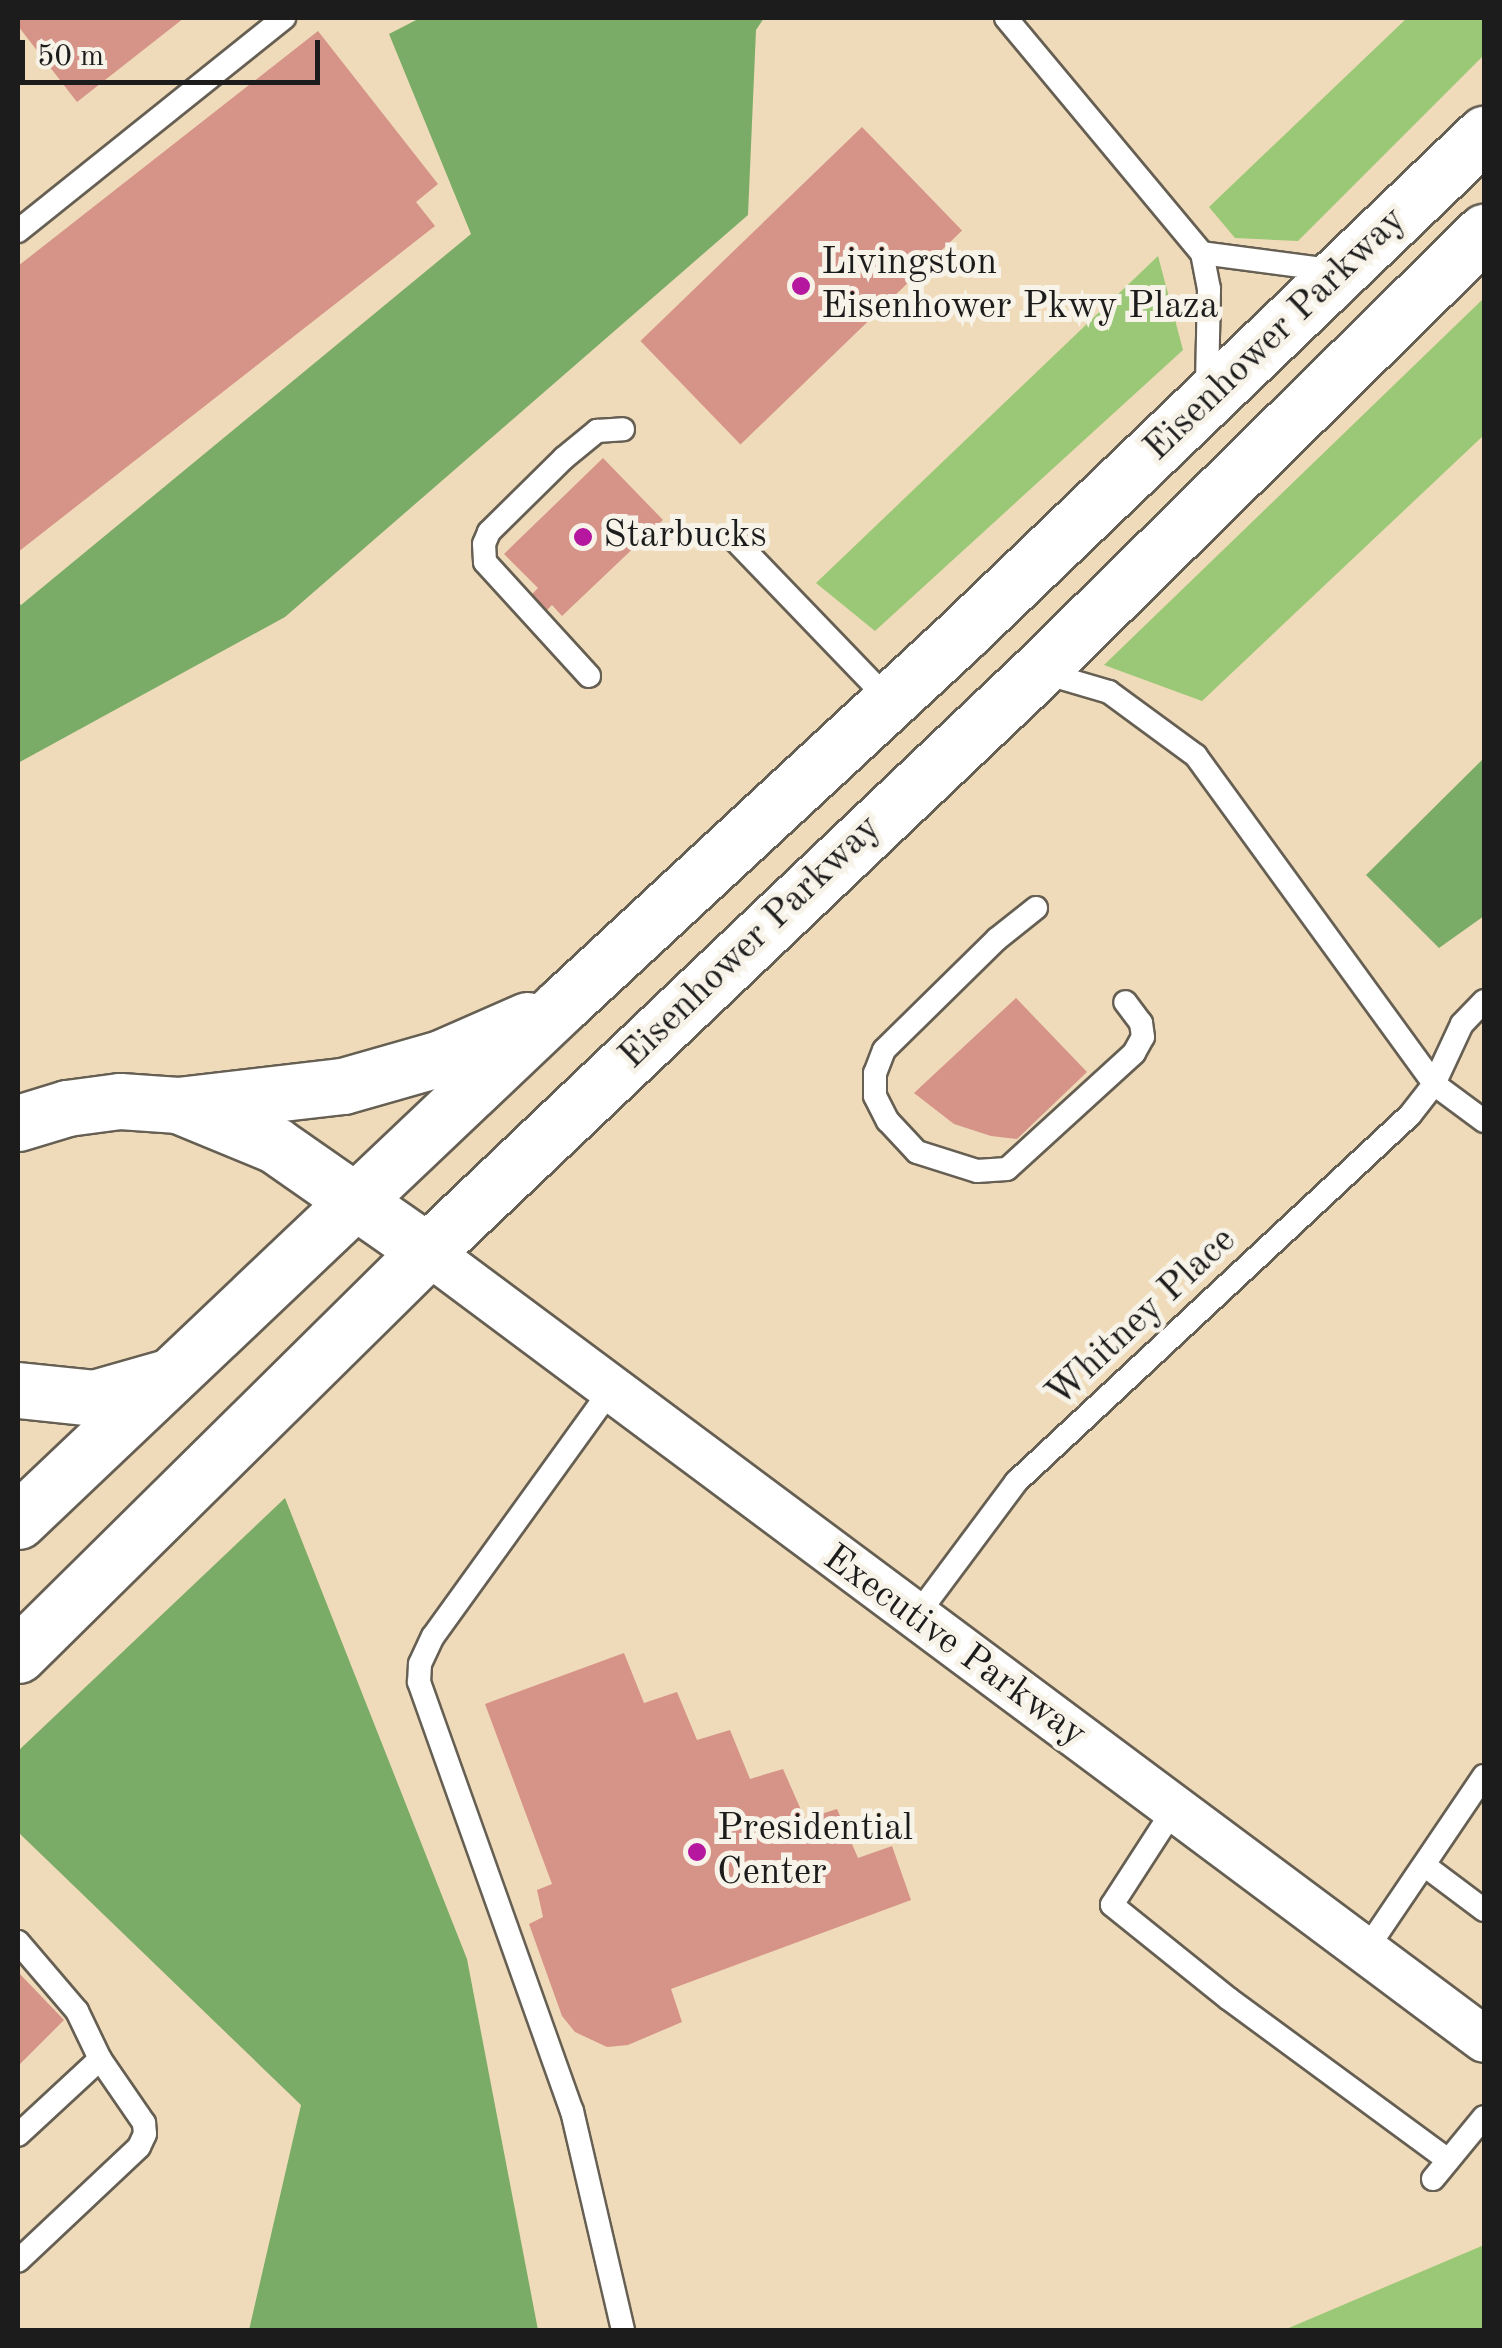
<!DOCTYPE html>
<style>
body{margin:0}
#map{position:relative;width:1502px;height:2348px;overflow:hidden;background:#efdbb9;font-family:"Old Standard TT",serif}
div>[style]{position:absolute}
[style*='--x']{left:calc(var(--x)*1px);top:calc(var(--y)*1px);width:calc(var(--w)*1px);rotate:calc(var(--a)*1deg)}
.green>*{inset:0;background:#9ac876}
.forest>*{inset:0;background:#7bac67}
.building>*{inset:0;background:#d69388;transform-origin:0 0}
.roads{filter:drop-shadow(2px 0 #665f53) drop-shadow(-2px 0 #665f53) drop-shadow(0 2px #665f53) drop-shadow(0 -2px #665f53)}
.lane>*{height:22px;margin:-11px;padding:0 11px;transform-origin:11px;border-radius:11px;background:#fff}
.street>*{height:45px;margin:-22.5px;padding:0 22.5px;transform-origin:22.5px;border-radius:22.5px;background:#fff}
.secondary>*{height:55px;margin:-27.5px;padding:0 27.5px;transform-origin:27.5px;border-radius:27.5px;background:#fff}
.primary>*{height:55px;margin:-27.5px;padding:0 27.5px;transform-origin:27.5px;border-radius:27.5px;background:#fff}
.dots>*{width:28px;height:28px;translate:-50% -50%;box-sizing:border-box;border:5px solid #f7f3e8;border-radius:50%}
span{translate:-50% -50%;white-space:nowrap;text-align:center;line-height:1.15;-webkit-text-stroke:10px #f7f3e8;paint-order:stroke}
.poi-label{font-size:38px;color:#1c1c1c}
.left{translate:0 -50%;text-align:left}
.street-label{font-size:38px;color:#1c1c1c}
.frame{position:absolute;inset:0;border:20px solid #1c1c1c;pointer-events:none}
.scale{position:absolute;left:20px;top:40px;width:300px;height:45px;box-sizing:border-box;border:5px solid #1c1c1c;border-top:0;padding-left:12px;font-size:30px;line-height:35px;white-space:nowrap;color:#1c1c1c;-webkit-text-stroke:8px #f7f3e8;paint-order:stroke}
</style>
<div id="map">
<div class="green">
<i style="clip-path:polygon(1407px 18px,1484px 18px,1484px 55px,1298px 241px,1235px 238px,1209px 207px)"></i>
<i style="clip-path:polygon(1158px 256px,1183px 350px,875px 631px,816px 583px)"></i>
<i style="clip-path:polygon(1484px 298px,1484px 435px,1202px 701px,1104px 665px)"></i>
<i style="clip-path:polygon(1484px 2245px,1484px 2330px,1284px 2330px)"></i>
</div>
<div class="forest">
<i style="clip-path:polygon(420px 18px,764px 18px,756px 30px,748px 215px,285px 617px,18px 763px,18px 602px,21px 605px,471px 234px,389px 34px)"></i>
<i style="clip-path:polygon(1484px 758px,1484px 916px,1439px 948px,1366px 875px)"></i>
<i style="clip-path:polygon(285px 1498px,467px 1959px,538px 2330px,249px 2330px,301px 2105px,18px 1832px,18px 1751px)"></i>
</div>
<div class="building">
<i style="clip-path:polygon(18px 18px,184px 18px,77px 102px,18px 26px)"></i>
<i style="clip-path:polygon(318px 31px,438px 184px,416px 202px,435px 226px,18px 552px,18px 266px)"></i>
<i style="left:862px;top:127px;width:144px;height:308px;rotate:46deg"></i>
<i style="clip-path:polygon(603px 458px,663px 520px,562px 616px,552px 605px,546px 611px,531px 595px,538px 588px,504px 554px)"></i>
<i style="clip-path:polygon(1016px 998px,1087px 1072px,1017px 1139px,991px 1136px,954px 1124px,914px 1093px)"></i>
<i style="clip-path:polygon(624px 1653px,644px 1703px,677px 1692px,697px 1740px,730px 1730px,750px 1779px,783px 1769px,805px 1819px,837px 1809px,858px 1858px,892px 1846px,911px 1900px,671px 1989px,682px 2022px,628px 2045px,607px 2047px,575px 2032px,562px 2016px,529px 1924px,543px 1917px,537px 1890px,552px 1884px,485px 1704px)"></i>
<i style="clip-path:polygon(18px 1972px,64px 2020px,18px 2066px)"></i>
</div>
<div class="roads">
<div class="lane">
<i style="--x:1006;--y:18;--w:306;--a:50.2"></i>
<i style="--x:1202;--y:253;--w:37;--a:79"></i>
<i style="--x:1209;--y:289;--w:99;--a:91.2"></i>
<i style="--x:18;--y:231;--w:341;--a:-38.7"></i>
<i style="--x:1202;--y:253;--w:131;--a:7.5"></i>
<i style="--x:734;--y:539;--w:225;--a:46.1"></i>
<i style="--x:1041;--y:672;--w:71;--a:16.4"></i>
<i style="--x:1109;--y:692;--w:108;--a:36.3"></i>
<i style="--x:1196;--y:756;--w:405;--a:54"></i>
<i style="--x:1434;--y:1084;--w:62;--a:36.5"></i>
<i style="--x:589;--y:676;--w:154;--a:-132.4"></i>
<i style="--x:485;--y:562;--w:18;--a:-93"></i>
<i style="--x:484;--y:544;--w:13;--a:-67"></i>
<i style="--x:489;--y:532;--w:105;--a:-44.6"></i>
<i style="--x:564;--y:458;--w:43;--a:-39.3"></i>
<i style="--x:597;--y:431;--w:26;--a:-4"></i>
<i style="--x:1036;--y:908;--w:50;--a:141.5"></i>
<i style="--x:997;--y:939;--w:158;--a:135.5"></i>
<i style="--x:884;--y:1050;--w:25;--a:111"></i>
<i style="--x:875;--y:1073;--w:23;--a:90"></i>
<i style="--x:875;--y:1096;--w:28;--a:63"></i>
<i style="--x:888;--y:1121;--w:42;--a:46.9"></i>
<i style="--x:917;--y:1152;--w:63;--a:17.6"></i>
<i style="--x:977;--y:1171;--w:30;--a:-4"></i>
<i style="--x:1007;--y:1169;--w:172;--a:-42.4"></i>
<i style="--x:1134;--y:1053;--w:18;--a:-61"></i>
<i style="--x:1143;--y:1037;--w:14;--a:-98"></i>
<i style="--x:1141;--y:1023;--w:26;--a:-127"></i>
<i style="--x:610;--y:1391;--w:302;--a:125.8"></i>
<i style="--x:433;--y:1636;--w:31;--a:115"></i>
<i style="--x:420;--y:1664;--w:18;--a:93"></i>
<i style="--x:419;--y:1682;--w:455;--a:70.4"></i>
<i style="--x:572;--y:2111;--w:225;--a:76.9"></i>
<i style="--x:914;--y:1619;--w:171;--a:-53.3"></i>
<i style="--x:1016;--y:1482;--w:538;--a:-42.97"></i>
<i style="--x:1410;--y:1115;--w:39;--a:-52"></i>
<i style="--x:1434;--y:1084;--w:66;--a:-65"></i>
<i style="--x:1462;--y:1024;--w:32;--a:-46"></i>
<i style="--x:1174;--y:1809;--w:114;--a:122.9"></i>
<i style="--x:1112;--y:1905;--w:150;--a:38.8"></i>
<i style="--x:1229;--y:1999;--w:272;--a:36.3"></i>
<i style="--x:1424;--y:1865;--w:75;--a:36.9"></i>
<i style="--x:18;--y:1942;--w:91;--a:49.5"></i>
<i style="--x:77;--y:2011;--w:53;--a:64.4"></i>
<i style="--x:100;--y:2059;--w:78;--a:55.5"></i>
<i style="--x:144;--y:2123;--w:11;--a:85"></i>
<i style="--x:145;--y:2134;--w:14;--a:115"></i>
<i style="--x:139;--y:2147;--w:166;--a:136.7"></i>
<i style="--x:1366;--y:1950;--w:210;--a:-55.9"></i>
<i style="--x:18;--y:2135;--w:112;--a:-42.8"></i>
<i style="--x:1433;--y:2179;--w:80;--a:-50.6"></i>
</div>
<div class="street">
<i style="--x:427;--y:1251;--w:1318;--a:36.7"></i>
</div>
<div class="secondary">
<i style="--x:18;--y:1123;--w:51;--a:-17"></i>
<i style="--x:67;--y:1108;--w:53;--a:-7.5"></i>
<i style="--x:120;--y:1101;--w:58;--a:3.9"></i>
<i style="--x:178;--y:1105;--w:105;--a:22.4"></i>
<i style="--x:275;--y:1145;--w:185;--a:34.9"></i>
</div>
<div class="primary">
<i style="--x:178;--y:1105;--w:166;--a:-6.6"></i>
<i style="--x:343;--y:1086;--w:102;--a:-15.9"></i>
<i style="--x:441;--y:1058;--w:94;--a:-23.8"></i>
<i style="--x:18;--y:1390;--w:76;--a:6"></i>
<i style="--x:94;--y:1398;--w:73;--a:-15.9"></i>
<i style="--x:18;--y:1521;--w:750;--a:-43.49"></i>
<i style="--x:562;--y:1005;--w:543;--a:-42.83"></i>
<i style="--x:960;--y:636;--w:726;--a:-43.77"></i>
<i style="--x:18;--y:1655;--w:575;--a:-44.65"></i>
<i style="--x:427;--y:1251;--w:842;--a:-43.51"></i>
<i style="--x:1038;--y:671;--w:626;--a:-44.55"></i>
</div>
</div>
<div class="dots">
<i style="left:801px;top:286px;background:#b5179e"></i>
<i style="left:583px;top:537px;background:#b5179e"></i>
<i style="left:697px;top:1852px;background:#b5179e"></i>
</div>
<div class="poi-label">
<span class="left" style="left:821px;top:286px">Livingston<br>Eisenhower Pkwy Plaza</span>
<span class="left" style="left:603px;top:537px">Starbucks</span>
<span class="left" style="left:717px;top:1852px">Presidential<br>Center</span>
</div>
<div class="street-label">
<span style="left:1276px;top:335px;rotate:-44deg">Eisenhower Parkway</span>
<span style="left:751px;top:943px;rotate:-44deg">Eisenhower Parkway</span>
<span style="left:1142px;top:1318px;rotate:-43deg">Whitney Place</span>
<span style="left:954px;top:1647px;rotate:36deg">Executive Parkway</span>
</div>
<div class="frame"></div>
<div class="scale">50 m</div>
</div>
